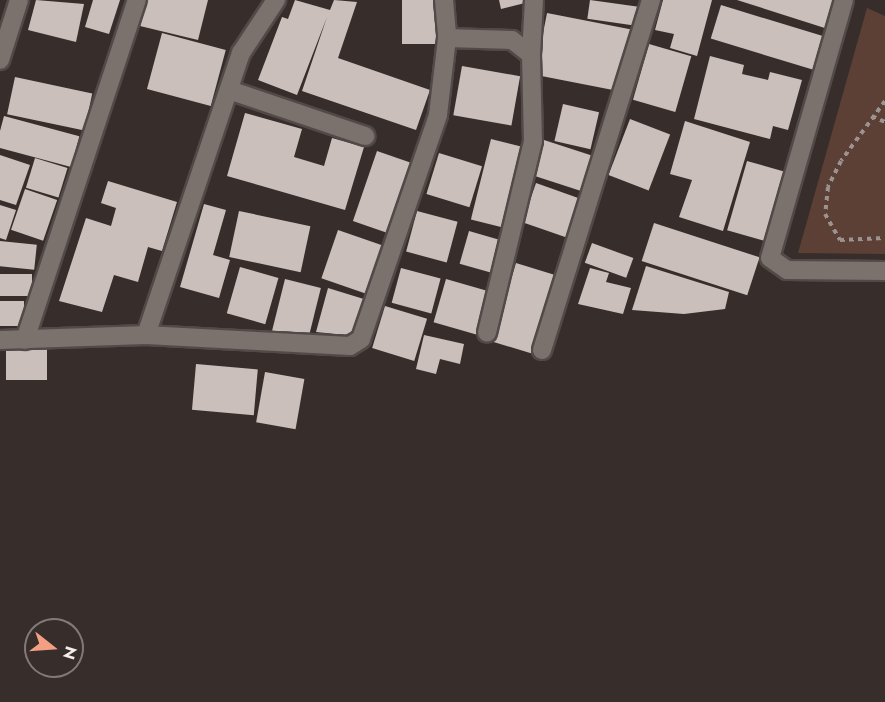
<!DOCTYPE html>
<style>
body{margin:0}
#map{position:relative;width:885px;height:702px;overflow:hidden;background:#372e2b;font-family:Jost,sans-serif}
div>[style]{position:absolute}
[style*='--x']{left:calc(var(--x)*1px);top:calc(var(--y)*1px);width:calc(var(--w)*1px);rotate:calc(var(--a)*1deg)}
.green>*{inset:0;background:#5c3f35}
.building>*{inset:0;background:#cbbfbb;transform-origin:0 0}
.path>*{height:4px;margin-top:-2px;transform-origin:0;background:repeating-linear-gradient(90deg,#9a9390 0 4.5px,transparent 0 9px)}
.roads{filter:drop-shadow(2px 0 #514a48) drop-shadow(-2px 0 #514a48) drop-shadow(0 2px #514a48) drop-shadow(0 -2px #514a48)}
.minor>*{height:18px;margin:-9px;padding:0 9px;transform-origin:9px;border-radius:9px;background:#7b716d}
span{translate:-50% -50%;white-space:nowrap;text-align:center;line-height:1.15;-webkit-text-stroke:6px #372e2b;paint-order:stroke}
.north{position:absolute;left:24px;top:618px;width:60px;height:60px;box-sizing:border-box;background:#372e2b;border:2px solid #827a78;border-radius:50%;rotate:107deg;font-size:16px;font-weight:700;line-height:24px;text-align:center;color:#f3edeb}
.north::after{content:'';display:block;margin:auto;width:21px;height:27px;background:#f39f83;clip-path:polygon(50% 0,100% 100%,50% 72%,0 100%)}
</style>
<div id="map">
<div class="green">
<i style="clip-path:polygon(867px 8px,885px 16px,885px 254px,798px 253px)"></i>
</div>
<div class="building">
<i style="clip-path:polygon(36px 0,84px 4px,76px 42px,28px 30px)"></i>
<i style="clip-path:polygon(93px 0,120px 0,109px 34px,85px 27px)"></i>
<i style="clip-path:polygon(147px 0,208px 0,198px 40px,140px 26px)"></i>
<i style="clip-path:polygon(295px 0,330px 10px,334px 0,357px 2px,338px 58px,430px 90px,416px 130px,302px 91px,327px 17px,297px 95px,258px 80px,282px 17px,288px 19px)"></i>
<i style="left:402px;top:0;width:40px;height:44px"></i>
<i style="clip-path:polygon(499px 0,524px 0,525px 3px,501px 9px)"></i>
<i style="left:590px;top:0;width:49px;height:19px;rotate:8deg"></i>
<i style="clip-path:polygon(663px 0,712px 0,697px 56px,670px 48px,674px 34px,655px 30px)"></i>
<i style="clip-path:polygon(737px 0,841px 0,831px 30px)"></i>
<i style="left:721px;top:5px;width:109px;height:35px;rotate:17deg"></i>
<i style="left:547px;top:13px;width:86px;height:63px;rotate:11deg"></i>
<i style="left:162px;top:33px;width:66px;height:58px;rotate:15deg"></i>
<i style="left:649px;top:44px;width:44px;height:58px;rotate:16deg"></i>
<i style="clip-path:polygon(710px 56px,744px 65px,742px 74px,768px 80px,770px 72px,802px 80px,788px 130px,773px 126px,770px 139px,694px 119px)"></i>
<i style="left:462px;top:66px;width:59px;height:50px;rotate:10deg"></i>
<i style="left:15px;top:77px;width:79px;height:38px;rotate:12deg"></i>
<i style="left:563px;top:104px;width:37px;height:38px;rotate:13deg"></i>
<i style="clip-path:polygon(245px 113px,302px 129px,294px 157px,324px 166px,332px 138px,364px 147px,345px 210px,227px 176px)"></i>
<i style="left:4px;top:116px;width:78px;height:32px;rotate:15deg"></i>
<i style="left:630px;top:119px;width:43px;height:60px;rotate:21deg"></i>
<i style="clip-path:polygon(685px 121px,750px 142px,723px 231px,679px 217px,692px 180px,670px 174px)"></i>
<i style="left:491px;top:139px;width:32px;height:83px;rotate:14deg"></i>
<i style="left:544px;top:140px;width:55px;height:37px;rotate:18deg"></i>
<i style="left:377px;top:151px;width:42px;height:74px;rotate:19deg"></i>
<i style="left:439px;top:153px;width:45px;height:43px;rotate:17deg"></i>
<i style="clip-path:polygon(0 155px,30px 165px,16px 205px,0 200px)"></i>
<i style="left:35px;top:158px;width:34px;height:31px;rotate:17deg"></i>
<i style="left:747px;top:161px;width:43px;height:72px;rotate:16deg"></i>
<i style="clip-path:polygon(108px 181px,177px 202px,162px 251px,148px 247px,138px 282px,114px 275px,102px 312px,59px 301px,86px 218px,111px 226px,116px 208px,101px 203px)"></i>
<i style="clip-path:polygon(536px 183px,581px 199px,568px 238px,516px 220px,521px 204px,528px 206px)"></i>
<i style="left:25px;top:189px;width:34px;height:43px;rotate:19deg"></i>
<i style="clip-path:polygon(204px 204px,226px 210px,213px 255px,230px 260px,219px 298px,180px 287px)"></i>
<i style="clip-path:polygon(0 205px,16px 210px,6px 240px,0 238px)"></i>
<i style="left:239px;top:211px;width:73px;height:47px;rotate:12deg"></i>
<i style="left:417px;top:211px;width:42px;height:42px;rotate:15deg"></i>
<i style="left:654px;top:223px;width:111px;height:40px;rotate:18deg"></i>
<i style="left:338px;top:230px;width:55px;height:51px;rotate:19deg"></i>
<i style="left:469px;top:231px;width:35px;height:34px;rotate:16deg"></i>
<i style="left:0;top:241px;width:37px;height:25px;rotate:6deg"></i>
<i style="left:592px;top:243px;width:44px;height:21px;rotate:20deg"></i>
<i style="left:516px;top:263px;width:45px;height:82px;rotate:17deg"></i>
<i style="clip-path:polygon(646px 266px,729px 292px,725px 309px,684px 314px,632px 310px)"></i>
<i style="left:240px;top:267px;width:40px;height:48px;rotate:16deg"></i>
<i style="left:401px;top:268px;width:41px;height:36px;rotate:15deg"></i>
<i style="clip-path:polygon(590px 268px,609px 273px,606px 282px,631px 288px,623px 314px,578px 304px)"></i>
<i style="left:0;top:274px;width:32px;height:22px"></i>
<i style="left:285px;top:279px;width:37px;height:57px;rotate:14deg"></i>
<i style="left:446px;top:279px;width:48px;height:45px;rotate:16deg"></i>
<i style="clip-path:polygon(328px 288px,367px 300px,356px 336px,316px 332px)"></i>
<i style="left:0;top:301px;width:24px;height:25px"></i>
<i style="left:385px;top:306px;width:44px;height:44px;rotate:17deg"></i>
<i style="clip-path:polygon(424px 335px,464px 344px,460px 364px,440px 359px,436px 374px,416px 369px)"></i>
<i style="left:6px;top:348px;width:41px;height:32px"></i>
<i style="left:196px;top:364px;width:62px;height:46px;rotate:5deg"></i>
<i style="left:265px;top:372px;width:40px;height:51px;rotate:10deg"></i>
</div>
<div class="path">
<i style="--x:885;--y:101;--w:74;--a:126.3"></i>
<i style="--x:841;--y:161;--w:29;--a:117"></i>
<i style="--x:828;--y:187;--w:27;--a:96"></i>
<i style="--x:825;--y:214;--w:30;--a:60"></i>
<i style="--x:840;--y:240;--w:45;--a:-2.5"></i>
<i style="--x:872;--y:116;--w:14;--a:25"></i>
</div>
<div class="roads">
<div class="minor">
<i style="--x:444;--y:0;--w:38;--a:85"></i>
<i style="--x:447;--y:38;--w:65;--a:1.8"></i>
<i style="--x:512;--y:40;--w:24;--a:38"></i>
<i style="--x:531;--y:55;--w:86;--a:88.7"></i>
<i style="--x:533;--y:141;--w:197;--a:103.5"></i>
<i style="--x:844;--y:0;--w:268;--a:106"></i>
<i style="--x:770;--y:258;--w:21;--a:35"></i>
<i style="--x:787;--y:270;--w:98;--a:0.6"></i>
<i style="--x:531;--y:55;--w:55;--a:-86.9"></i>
<i style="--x:0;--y:60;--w:63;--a:-72.4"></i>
<i style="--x:229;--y:90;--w:144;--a:18.7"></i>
<i style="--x:146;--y:335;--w:298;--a:-71.4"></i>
<i style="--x:241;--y:53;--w:64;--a:-56.6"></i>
<i style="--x:0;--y:340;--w:146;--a:-2"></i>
<i style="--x:146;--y:335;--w:204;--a:3.1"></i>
<i style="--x:350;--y:346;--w:13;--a:-32"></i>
<i style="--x:361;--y:339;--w:237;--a:-71"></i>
<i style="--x:438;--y:115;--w:78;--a:-83.3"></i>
<i style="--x:25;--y:340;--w:358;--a:-71.8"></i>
<i style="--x:542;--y:350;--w:367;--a:-72.7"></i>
</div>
</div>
<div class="north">N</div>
</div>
